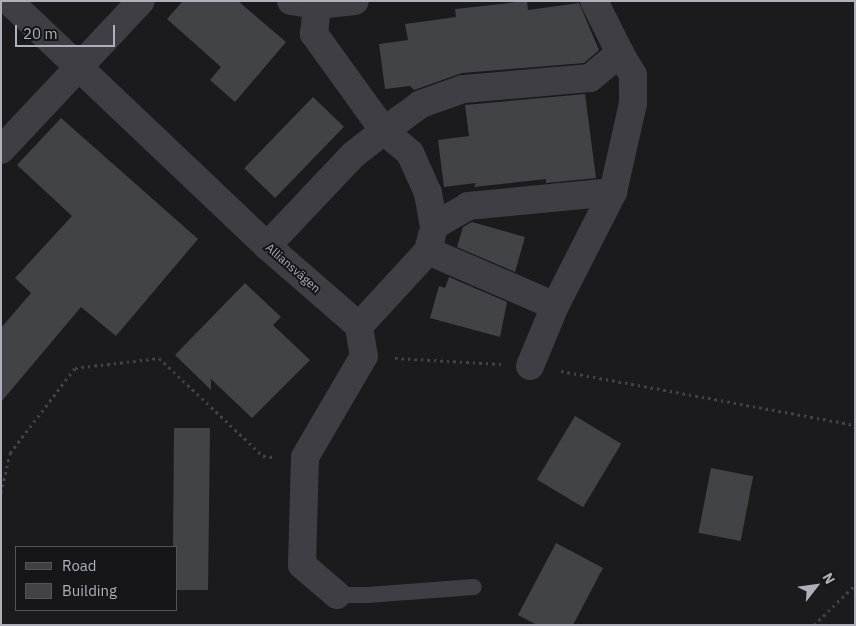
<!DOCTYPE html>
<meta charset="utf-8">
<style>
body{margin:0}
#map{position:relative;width:856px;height:626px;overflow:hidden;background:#1b1b1d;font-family:"IBM Plex Sans",sans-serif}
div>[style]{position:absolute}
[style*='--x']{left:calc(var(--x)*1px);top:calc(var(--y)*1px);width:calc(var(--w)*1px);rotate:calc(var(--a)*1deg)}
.building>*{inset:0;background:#424347;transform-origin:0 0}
.path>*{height:3px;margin-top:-1.5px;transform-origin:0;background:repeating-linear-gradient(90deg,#424349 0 2.5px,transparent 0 6.5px)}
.service>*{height:16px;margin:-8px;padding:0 8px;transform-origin:8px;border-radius:8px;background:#3e3e44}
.minor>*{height:28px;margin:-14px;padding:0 14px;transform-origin:14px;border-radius:14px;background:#3e3e44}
span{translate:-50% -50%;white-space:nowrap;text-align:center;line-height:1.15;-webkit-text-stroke:4px #161618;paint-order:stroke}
.street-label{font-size:12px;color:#aeb0bb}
.frame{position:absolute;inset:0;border:2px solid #aeb0bb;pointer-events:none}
.legend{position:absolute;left:15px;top:546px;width:162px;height:65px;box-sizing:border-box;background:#161618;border:1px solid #535459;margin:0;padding:6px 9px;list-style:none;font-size:15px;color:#aeb0bb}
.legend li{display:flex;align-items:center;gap:10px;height:25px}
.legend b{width:25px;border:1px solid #535459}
.north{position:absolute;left:791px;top:561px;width:50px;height:50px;-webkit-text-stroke:4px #161618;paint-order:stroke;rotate:60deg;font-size:14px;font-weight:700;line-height:20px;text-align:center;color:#aeb0bb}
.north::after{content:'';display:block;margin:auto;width:18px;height:22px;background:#aeb0bb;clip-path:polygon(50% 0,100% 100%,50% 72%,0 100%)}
.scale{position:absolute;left:15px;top:25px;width:100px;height:22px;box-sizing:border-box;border:2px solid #aeb0bb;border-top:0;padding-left:6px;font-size:15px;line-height:18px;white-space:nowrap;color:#aeb0bb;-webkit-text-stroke:4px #161618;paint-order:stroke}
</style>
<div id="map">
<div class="building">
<i style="clip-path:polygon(183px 1px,238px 1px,286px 42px,235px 102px,210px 80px,221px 67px,167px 19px)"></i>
<i style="clip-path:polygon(527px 1px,528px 10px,579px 3px,599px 50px,584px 63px,462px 73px,414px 90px,410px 86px,385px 89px,379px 44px,408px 40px,405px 24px,456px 17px,455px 9px)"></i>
<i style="clip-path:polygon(585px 94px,596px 178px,546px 183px,546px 179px,474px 187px,476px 183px,444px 187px,438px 140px,469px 136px,465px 105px)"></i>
<i style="left:313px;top:97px;width:43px;height:99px;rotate:44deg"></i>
<i style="clip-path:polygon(61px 118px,198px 239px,116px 336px,81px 307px,1px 402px,1px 328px,31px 293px,15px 278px,72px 216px,17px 165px)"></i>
<i style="clip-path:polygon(472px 222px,525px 237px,515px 272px,457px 247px,463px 227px)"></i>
<i style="clip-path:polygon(449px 277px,507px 302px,500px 337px,430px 318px,439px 286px,445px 288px)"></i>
<i style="clip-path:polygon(245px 283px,281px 317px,273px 325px,310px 360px,252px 418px,211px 379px,211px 390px,175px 355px)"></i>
<i style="left:575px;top:416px;width:54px;height:74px;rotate:31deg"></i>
<i style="clip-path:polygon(174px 428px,210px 428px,208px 590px,176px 590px,176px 547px,173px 547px)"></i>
<i style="left:711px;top:468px;width:43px;height:66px;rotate:11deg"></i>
<i style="clip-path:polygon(556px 543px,603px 568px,573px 625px,537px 625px,518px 615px)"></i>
</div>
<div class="path">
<i style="--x:395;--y:358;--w:106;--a:3.2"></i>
<i style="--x:561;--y:371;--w:299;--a:10.4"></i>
<i style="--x:1;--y:493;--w:41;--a:-77.3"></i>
<i style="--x:10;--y:453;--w:107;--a:-52.6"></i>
<i style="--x:75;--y:368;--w:85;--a:-6.8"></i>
<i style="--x:159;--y:358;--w:143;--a:43.3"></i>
<i style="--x:263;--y:456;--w:11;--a:5"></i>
<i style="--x:814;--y:625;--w:57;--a:-44.3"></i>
</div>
<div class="service">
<i style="--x:337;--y:595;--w:31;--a:0"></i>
<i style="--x:368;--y:595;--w:106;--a:-4.3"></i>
</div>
<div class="minor">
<i style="--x:9;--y:1;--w:356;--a:43.5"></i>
<i style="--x:267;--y:246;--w:122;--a:41"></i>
<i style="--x:359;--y:326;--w:30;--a:81"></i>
<i style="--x:364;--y:356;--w:117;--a:120.3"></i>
<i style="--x:305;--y:457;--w:108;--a:91.6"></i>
<i style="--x:302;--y:565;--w:46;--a:40.6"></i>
<i style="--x:291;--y:1;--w:26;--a:9"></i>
<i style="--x:317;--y:5;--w:38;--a:-6"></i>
<i style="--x:594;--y:1;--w:58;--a:63.4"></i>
<i style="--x:620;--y:53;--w:39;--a:140"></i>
<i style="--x:590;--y:78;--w:127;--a:175"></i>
<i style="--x:463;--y:89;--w:45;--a:160.3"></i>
<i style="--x:421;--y:104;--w:46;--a:143.9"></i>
<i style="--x:384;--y:131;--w:34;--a:40"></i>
<i style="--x:410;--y:153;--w:44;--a:65.8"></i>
<i style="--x:428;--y:193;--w:34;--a:80"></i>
<i style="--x:434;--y:226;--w:39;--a:-30"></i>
<i style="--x:468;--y:206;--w:146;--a:-5.5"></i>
<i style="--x:1;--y:150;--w:204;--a:-46.8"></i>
<i style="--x:267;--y:246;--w:125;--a:-46.6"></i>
<i style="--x:353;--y:155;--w:39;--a:-38"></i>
<i style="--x:384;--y:131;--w:120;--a:-125.8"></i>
<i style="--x:314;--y:34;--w:29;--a:-84"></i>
<i style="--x:428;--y:251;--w:138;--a:23.4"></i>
<i style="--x:359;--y:326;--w:102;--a:-47.4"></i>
<i style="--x:428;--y:251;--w:16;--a:-76"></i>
<i style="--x:530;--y:366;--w:65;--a:-67.4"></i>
<i style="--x:555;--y:306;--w:128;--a:-63"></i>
<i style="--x:613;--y:192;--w:91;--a:-77.3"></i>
<i style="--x:633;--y:103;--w:28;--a:-90"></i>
<i style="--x:633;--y:75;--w:26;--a:-121"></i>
</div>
<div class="street-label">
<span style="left:293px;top:268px;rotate:41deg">Alliansvägen</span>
</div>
<div class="frame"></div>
<ul class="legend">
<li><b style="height:6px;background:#3e3e44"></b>Road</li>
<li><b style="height:14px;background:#424347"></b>Building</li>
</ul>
<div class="north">N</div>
<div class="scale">20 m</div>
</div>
